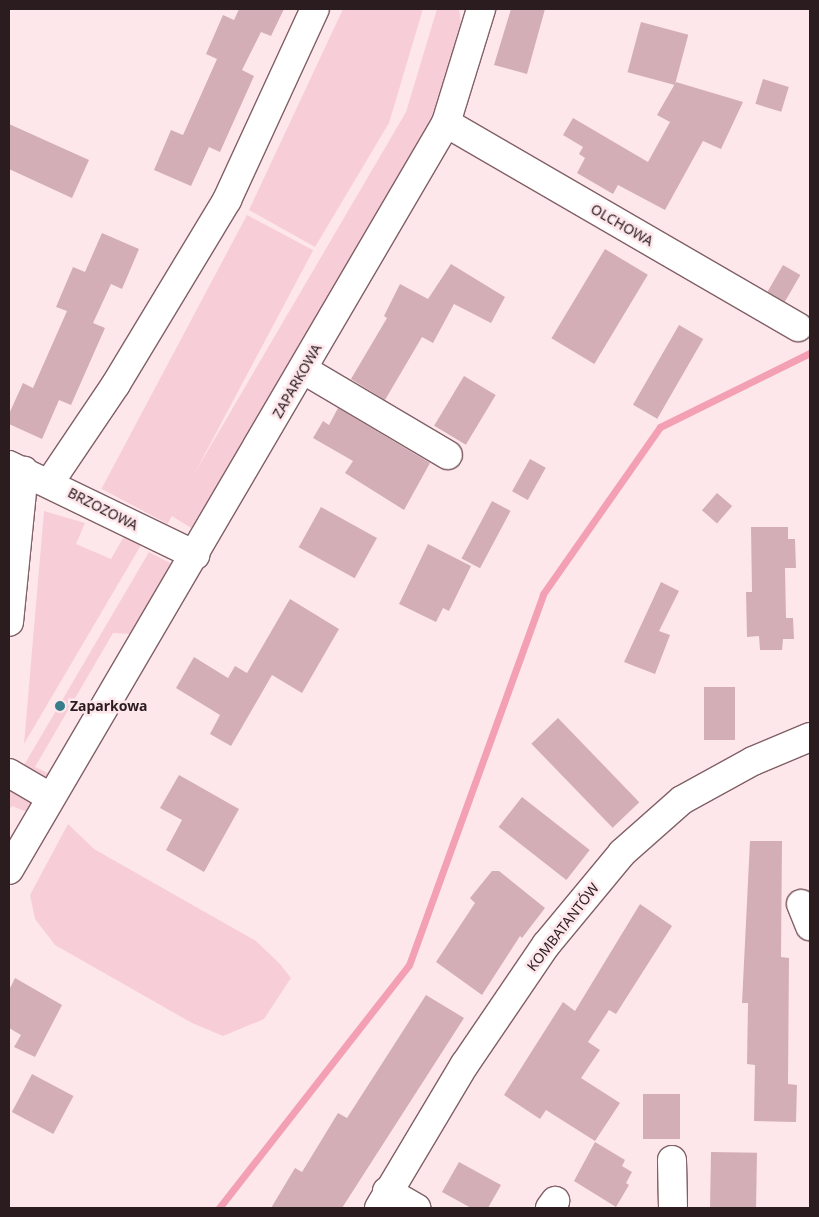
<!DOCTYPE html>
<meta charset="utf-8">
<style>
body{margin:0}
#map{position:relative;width:819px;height:1217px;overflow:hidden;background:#fee7eb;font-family:"Noto Sans",sans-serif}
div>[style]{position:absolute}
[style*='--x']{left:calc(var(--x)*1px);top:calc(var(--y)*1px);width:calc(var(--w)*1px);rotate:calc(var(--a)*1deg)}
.green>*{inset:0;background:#f7ced7;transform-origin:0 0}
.stream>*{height:7px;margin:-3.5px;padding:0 3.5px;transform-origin:3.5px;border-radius:3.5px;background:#f3a0b4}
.building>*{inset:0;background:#d3aeb6;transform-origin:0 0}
.roads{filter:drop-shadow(1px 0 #816067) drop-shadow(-1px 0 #816067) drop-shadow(0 1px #816067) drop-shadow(0 -1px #816067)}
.minor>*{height:28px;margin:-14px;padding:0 14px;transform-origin:14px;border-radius:14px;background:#fff}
.dots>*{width:14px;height:14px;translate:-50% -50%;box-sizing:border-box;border:2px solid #fee7eb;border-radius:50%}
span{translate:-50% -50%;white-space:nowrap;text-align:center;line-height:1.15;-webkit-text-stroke:5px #fee7eb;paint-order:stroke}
.street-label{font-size:14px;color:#2a1c1f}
.poi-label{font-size:14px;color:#2a1c1f;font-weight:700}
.left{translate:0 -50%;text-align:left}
.frame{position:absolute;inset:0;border:10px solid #2a1c1f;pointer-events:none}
</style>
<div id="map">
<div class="green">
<i style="clip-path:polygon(343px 9px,423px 9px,389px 123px,315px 247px,249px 210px)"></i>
<i style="clip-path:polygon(437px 9px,459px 9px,461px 24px,432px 116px,410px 160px,193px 529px,170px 515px,406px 112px)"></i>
<i style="left:247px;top:215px;width:75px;height:310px;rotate:28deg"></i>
<i style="clip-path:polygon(44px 511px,85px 523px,76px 544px,111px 559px,123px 538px,144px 540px,24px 744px)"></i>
<i style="clip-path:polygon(149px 552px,174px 565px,132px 634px,113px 633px,35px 767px,50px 774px,43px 781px,20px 772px)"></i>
<i style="clip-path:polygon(9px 789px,33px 800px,27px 812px,12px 806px,9px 810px)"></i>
<i style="clip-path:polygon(68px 824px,94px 849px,256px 941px,280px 964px,291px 978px,264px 1019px,223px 1036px,192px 1023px,55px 945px,35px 919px,30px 895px)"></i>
</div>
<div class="stream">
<i style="--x:219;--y:1208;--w:308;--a:-52"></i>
<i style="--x:409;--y:965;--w:394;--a:-70.1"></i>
<i style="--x:543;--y:594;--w:204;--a:-55"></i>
<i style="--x:660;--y:427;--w:167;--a:-26.3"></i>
</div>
<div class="building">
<i style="clip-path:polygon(239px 9px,284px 9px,271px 36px,261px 32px,242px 70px,254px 76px,220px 152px,209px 147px,191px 186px,154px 170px,171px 130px,183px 135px,217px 59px,206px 54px,223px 15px,234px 20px)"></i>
<i style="clip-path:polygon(511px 9px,545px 9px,527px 74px,494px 65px)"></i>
<i style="left:641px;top:22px;width:49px;height:52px;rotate:15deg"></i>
<i style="left:763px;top:79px;width:27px;height:26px;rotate:17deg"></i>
<i style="clip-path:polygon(676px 82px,743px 102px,721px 149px,703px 141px,665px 210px,618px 185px,613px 194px,577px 173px,585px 158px,579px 154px,583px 147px,563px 135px,573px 118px,648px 162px,670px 122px,657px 115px)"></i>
<i style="clip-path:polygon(9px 124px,89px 160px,72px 198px,9px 169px)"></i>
<i style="clip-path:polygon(102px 233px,139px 249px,122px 289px,111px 284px,93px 323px,105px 328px,71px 405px,59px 400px,42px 439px,9px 424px,9px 414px,23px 383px,33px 388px,67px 311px,56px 307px,73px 267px,85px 272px)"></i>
<i style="left:605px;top:249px;width:50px;height:104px;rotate:31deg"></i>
<i style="clip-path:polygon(451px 264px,505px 297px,491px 323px,454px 304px,433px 343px,422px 337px,385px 400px,351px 379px,387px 318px,384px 316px,400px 284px,428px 299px)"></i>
<i style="left:783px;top:265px;width:20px;height:31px;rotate:30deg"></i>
<i style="left:679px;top:325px;width:28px;height:92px;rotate:30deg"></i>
<i style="left:464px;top:376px;width:37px;height:58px;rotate:31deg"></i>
<i style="clip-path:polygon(338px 408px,430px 463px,404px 510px,345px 473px,353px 461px,313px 438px,323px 421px,329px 425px)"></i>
<i style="left:530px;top:459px;width:18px;height:37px;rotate:29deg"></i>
<i style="left:717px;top:493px;width:20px;height:23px;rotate:41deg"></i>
<i style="left:492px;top:501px;width:21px;height:65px;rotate:28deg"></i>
<i style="left:321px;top:507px;width:64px;height:46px;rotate:29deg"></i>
<i style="clip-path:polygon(751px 527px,788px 527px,788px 539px,795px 539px,796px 568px,785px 568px,786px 618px,793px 618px,794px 639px,783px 639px,782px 650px,760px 650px,759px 636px,747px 637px,746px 592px,752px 592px)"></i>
<i style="clip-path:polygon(428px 544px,471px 566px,449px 611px,443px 608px,436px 622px,399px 604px)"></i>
<i style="clip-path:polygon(661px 582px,679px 591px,659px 631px,670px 635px,655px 674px,624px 662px)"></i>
<i style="clip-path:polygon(290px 599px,339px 629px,302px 693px,272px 675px,231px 746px,210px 734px,220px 715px,176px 688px,194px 657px,228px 678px,235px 666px,247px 673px)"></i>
<i style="left:704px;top:687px;width:31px;height:53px"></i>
<i style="left:558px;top:718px;width:117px;height:37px;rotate:46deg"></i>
<i style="clip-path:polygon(179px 775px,239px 809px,204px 872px,166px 850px,182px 820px,160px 808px)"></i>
<i style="left:522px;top:797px;width:86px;height:38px;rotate:38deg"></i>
<i style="clip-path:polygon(750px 841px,782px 841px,781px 957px,789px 958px,788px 1084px,797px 1085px,796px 1122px,754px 1121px,755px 1065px,747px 1064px,748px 1003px,742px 1003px)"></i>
<i style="clip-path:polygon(492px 871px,499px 871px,545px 908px,522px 938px,520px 936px,482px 995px,436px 962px,475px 903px,470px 898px)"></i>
<i style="clip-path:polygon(640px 904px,672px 926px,616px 1014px,609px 1010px,588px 1042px,600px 1050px,581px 1078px,620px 1103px,595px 1141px,546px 1110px,540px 1119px,504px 1095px,563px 1002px,575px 1011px)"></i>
<i style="clip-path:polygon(15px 978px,62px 1005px,35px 1057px,14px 1047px,21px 1035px,9px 1028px,9px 990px)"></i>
<i style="clip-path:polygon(426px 995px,464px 1018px,342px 1208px,271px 1208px,295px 1168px,302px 1172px,338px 1113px,347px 1118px)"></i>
<i style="left:32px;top:1074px;width:47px;height:43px;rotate:28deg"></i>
<i style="left:680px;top:1094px;width:45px;height:37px;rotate:90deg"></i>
<i style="clip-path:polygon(595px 1142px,625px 1160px,622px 1166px,632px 1172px,626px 1183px,629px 1185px,616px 1207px,574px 1181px)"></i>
<i style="left:711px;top:1152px;width:46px;height:56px;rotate:1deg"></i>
<i style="clip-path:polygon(459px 1162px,501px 1185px,488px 1208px,471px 1208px,442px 1192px)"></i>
</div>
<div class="roads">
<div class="minor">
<i style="--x:446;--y:123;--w:407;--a:30.1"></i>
<i style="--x:304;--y:370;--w:167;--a:30.6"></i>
<i style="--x:9;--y:465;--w:207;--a:25.8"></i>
<i style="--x:50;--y:482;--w:118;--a:-56"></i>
<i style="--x:116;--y:384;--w:215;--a:-58.9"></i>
<i style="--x:227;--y:200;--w:210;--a:-65.3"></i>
<i style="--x:9;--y:622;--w:152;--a:-84.3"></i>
<i style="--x:9;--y:773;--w:48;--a:30.3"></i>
<i style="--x:9;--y:870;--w:865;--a:-59.67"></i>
<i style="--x:446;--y:123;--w:119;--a:-72.9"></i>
<i style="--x:801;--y:904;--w:24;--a:68"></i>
<i style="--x:672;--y:1160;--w:48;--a:88.8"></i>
<i style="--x:387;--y:1191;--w:34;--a:30"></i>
<i style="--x:379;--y:1208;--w:168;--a:-59.2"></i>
<i style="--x:465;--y:1064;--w:144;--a:-55.8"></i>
<i style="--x:546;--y:945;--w:119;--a:-50.4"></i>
<i style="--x:622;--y:853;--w:80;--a:-41.5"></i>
<i style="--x:682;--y:800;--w:81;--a:-28.8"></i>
<i style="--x:753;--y:761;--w:62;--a:-22.8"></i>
<i style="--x:550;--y:1208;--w:9;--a:-54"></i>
</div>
</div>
<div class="dots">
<i style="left:60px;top:706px;background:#387d8c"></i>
</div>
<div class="street-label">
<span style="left:622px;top:225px;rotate:30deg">OLCHOWA</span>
<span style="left:297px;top:381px;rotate:-60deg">ZAPARKOWA</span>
<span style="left:103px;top:509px;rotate:27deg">BRZOZOWA</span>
<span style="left:563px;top:927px;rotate:-52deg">KOMBATANTÓW</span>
</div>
<div class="poi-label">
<span class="left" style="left:70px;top:706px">Zaparkowa</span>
</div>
<div class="frame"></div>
</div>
